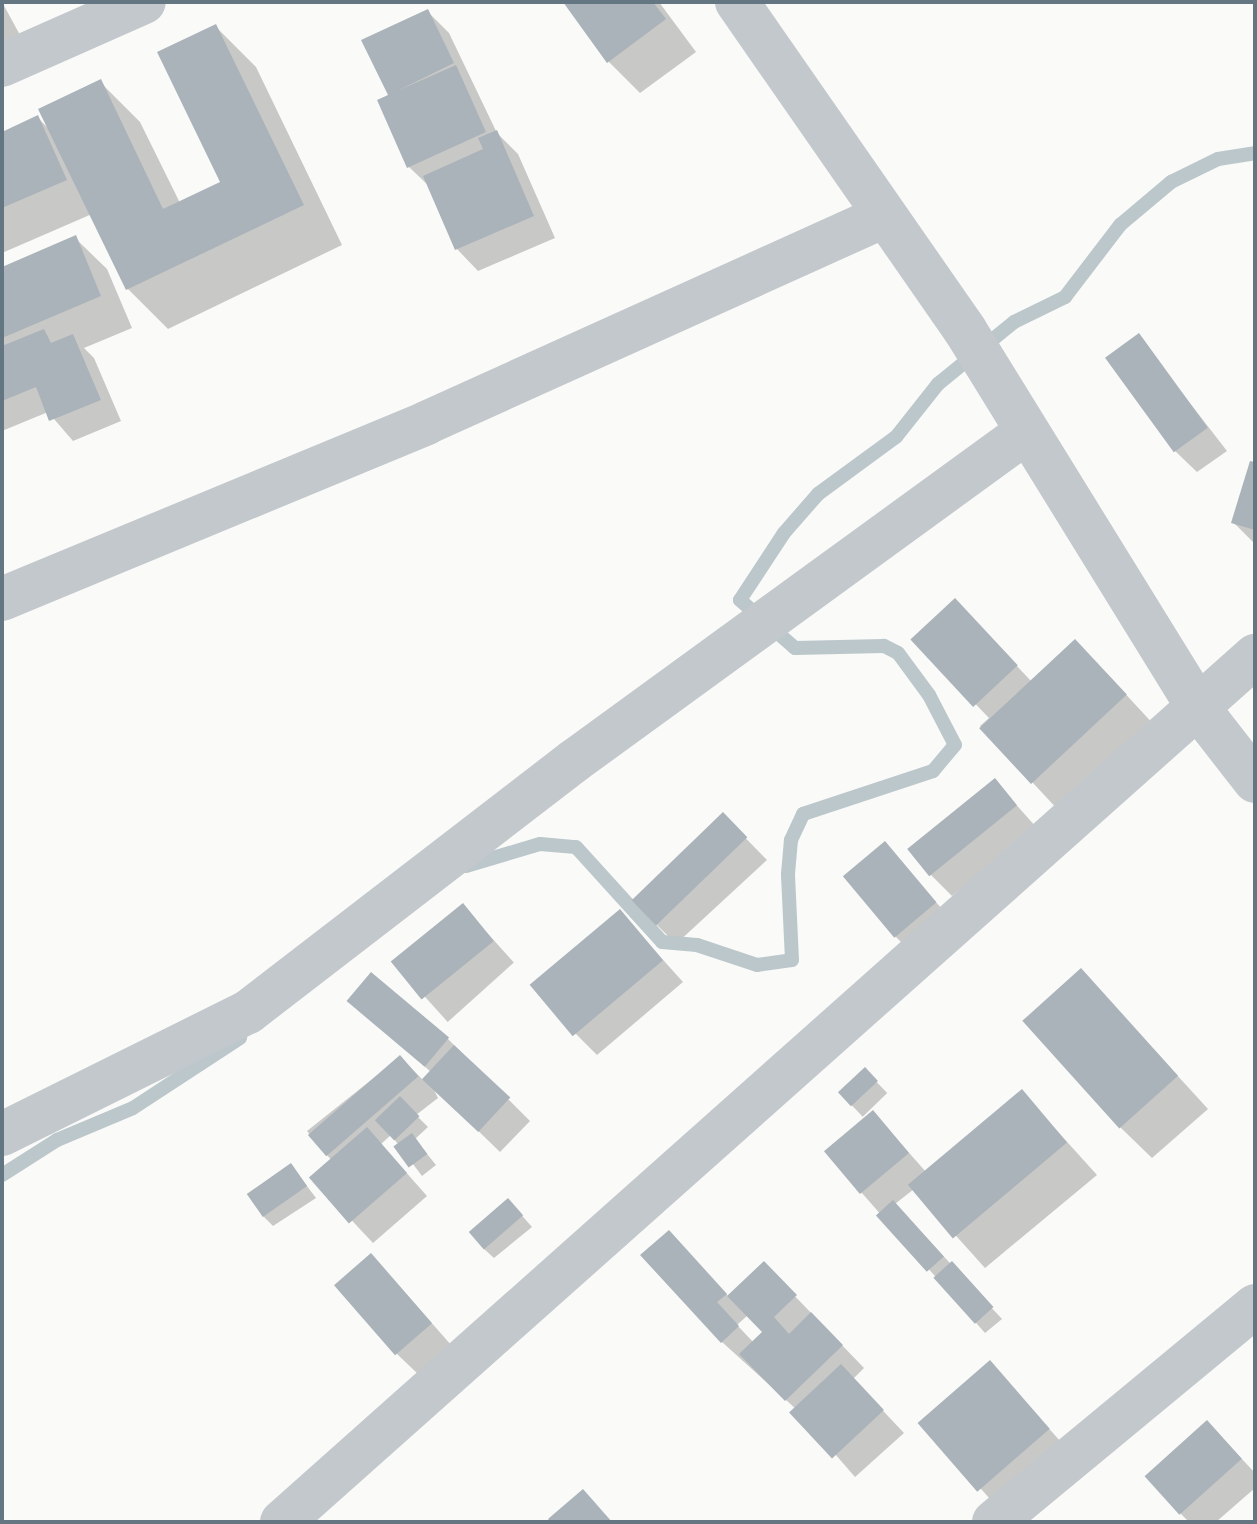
<!DOCTYPE html>
<style>
body{margin:0}
#map{position:relative;width:1257px;height:1524px;overflow:hidden;background:#fafaf8;font-family:Jost,sans-serif}
div>[style]{position:absolute}
[style*='--x']{left:calc(var(--x)*1px);top:calc(var(--y)*1px);width:calc(var(--w)*1px);rotate:calc(var(--a)*1deg)}
.shadow>*{inset:0;background:#0003;transform-origin:0 0}
.stream>*{height:14px;margin:-7px;padding:0 7px;transform-origin:7px;border-radius:7px;background:#bbc7cb}
.building>*{inset:0;background:#aab3b9;transform-origin:0 0}
.minor>*{height:44px;margin:-22px;padding:0 22px;transform-origin:22px;border-radius:22px;background:#c3c8cc}
span{translate:-50% -50%;white-space:nowrap;text-align:center;line-height:1.15;-webkit-text-stroke:8px #fff;paint-order:stroke}
.frame{position:absolute;inset:0;border:4px solid #657683;pointer-events:none}
</style>
<div id="map">
<div class="shadow">
<i style="clip-path:polygon(2px 2px,26px 46px,2px 56px)"></i>
<i style="clip-path:polygon(566px 2px,659px 2px,696px 52px,640px 93px,608px 61px)"></i>
<i style="clip-path:polygon(427px 11px,449px 33px,497px 133px,518px 154px,555px 238px,478px 271px,457px 249px,430px 187px,409px 167px,391px 96px)"></i>
<i style="clip-path:polygon(216px 27px,256px 67px,342px 245px,168px 329px,128px 289px,92px 214px,2px 253px,2px 134px,38px 118px,50px 130px,100px 82px,140px 122px,180px 203px,222px 183px)"></i>
<i style="clip-path:polygon(75px 238px,107px 269px,132px 328px,84px 348px,94px 358px,121px 421px,73px 441px,48px 412px,2px 431px,2px 269px)"></i>
<i style="clip-path:polygon(1138px 336px,1227px 451px,1197px 472px,1175px 451px)"></i>
<i style="clip-path:polygon(1255px 464px,1255px 544px,1234px 523px)"></i>
<i style="clip-path:polygon(976px 622px,1031px 681px,1106px 673px,1157px 728px,1061px 813px,980px 726px,989px 718px,913px 639px)"></i>
<i style="clip-path:polygon(995px 781px,1037px 828px,952px 896px,930px 874px)"></i>
<i style="clip-path:polygon(723px 815px,767px 860px,676px 944px,655px 923px)"></i>
<i style="clip-path:polygon(885px 844px,956px 925px,916px 957px,895px 936px)"></i>
<i style="left:463px;top:906px;width:76px;height:89px;rotate:48deg"></i>
<i style="clip-path:polygon(620px 912px,683px 982px,597px 1055px,575px 1033px)"></i>
<i style="clip-path:polygon(1081px 970px,1208px 1109px,1152px 1158px,1120px 1127px)"></i>
<i style="clip-path:polygon(349px 1001px,448px 1039px,530px 1121px,500px 1152px,432px 1086px,438px 1098px,416px 1115px,428px 1127px,415px 1139px,436px 1165px,422px 1176px,391px 1135px,381px 1144px,427px 1196px,373px 1243px,312px 1178px,332px 1161px,307px 1131px,400px 1057px,423px 1080px,431px 1072px)"></i>
<i style="left:865px;top:1070px;width:32px;height:34px;rotate:46deg"></i>
<i style="clip-path:polygon(1022px 1092px,1097px 1175px,985px 1268px,914px 1189px,895px 1204px,1002px 1319px,985px 1333px,861px 1192px,873px 1112px,926px 1172px)"></i>
<i style="clip-path:polygon(291px 1165px,316px 1198px,273px 1226px,262px 1215px)"></i>
<i style="clip-path:polygon(518px 1211px,532px 1227px,494px 1258px,483px 1248px)"></i>
<i style="clip-path:polygon(evenodd,690px 1254px,729px 1297px,764px 1264px,864px 1368px,853px 1379px,904px 1433px,855px 1477px,796px 1409px,722px 1342px,690px 1254px,748px 1315px,765px 1332px,754px 1343px,737px 1325px,748px 1315px)"></i>
<i style="clip-path:polygon(392px 1278px,452px 1346px,419px 1375px,397px 1354px)"></i>
<i style="left:990px;top:1363px;width:119px;height:91px;rotate:48deg"></i>
<i style="clip-path:polygon(1228px 1444px,1255px 1473px,1255px 1488px,1216px 1522px,1189px 1522px,1180px 1513px)"></i>
</div>
<div class="stream">
<i style="--x:466;--y:866;--w:77;--a:-16.6"></i>
<i style="--x:540;--y:844;--w:36;--a:5"></i>
<i style="--x:576;--y:847;--w:128;--a:47.8"></i>
<i style="--x:662;--y:942;--w:35;--a:5"></i>
<i style="--x:697;--y:945;--w:63;--a:18.4"></i>
<i style="--x:757;--y:965;--w:35;--a:-8"></i>
<i style="--x:792;--y:960;--w:86;--a:-92.7"></i>
<i style="--x:788;--y:874;--w:34;--a:-85"></i>
<i style="--x:791;--y:840;--w:29;--a:-65"></i>
<i style="--x:803;--y:814;--w:137;--a:-18.3"></i>
<i style="--x:933;--y:771;--w:34;--a:-50"></i>
<i style="--x:955;--y:745;--w:56;--a:-117.5"></i>
<i style="--x:929;--y:695;--w:52;--a:-126.4"></i>
<i style="--x:898;--y:653;--w:16;--a:-153"></i>
<i style="--x:884;--y:646;--w:89;--a:178.7"></i>
<i style="--x:795;--y:648;--w:73;--a:-138.9"></i>
<i style="--x:740;--y:600;--w:80;--a:-56.7"></i>
<i style="--x:784;--y:533;--w:52;--a:-48.9"></i>
<i style="--x:818;--y:494;--w:97;--a:-36.2"></i>
<i style="--x:896;--y:437;--w:68;--a:-51.6"></i>
<i style="--x:938;--y:384;--w:98;--a:-39.2"></i>
<i style="--x:1014;--y:322;--w:57;--a:-26.1"></i>
<i style="--x:1065;--y:297;--w:91;--a:-52.6"></i>
<i style="--x:1120;--y:225;--w:67;--a:-40.1"></i>
<i style="--x:1171;--y:182;--w:52;--a:-26.1"></i>
<i style="--x:1218;--y:159;--w:37;--a:-9"></i>
<i style="--x:2;--y:1175;--w:65;--a:-32.5"></i>
<i style="--x:57;--y:1140;--w:82;--a:-22.8"></i>
<i style="--x:133;--y:1108;--w:128;--a:-33.2"></i>
</div>
<div class="building">
<i style="clip-path:polygon(563px 2px,653px 2px,666px 19px,607px 63px)"></i>
<i style="clip-path:polygon(428px 9px,454px 63px,397px 91px,456px 65px,486px 132px,407px 168px,377px 100px,388px 95px,361px 40px)"></i>
<i style="clip-path:polygon(216px 24px,304px 205px,126px 290px,38px 109px,101px 79px,163px 209px,220px 182px,157px 52px)"></i>
<i style="clip-path:polygon(38px 115px,67px 180px,2px 208px,2px 132px)"></i>
<i style="clip-path:polygon(497px 130px,534px 216px,455px 250px,423px 176px,483px 149px,478px 138px)"></i>
<i style="clip-path:polygon(76px 235px,101px 296px,2px 338px,2px 267px)"></i>
<i style="clip-path:polygon(44px 329px,51px 343px,73px 334px,101px 400px,49px 421px,36px 387px,2px 401px,2px 346px)"></i>
<i style="left:1139px;top:333px;width:117px;height:42px;rotate:54deg"></i>
<i style="clip-path:polygon(1250px 461px,1255px 462px,1255px 530px,1231px 523px)"></i>
<i style="left:955px;top:598px;width:92px;height:61px;rotate:47deg"></i>
<i style="left:1075px;top:639px;width:76px;height:131px;rotate:47deg"></i>
<i style="left:995px;top:778px;width:35px;height:113px;rotate:51deg"></i>
<i style="left:723px;top:812px;width:35px;height:127px;rotate:46deg"></i>
<i style="left:885px;top:841px;width:80px;height:55px;rotate:50deg"></i>
<i style="left:463px;top:903px;width:49px;height:93px;rotate:51deg"></i>
<i style="left:620px;top:909px;width:67px;height:118px;rotate:50deg"></i>
<i style="left:1081px;top:968px;width:145px;height:79px;rotate:48deg"></i>
<i style="left:371px;top:972px;width:102px;height:38px;rotate:40deg"></i>
<i style="left:454px;top:1045px;width:77px;height:47px;rotate:43deg"></i>
<i style="left:400px;top:1055px;width:28px;height:122px;rotate:49deg"></i>
<i style="left:865px;top:1067px;width:19px;height:37px;rotate:47deg"></i>
<i style="left:1022px;top:1089px;width:70px;height:149px;rotate:50deg"></i>
<i style="left:400px;top:1096px;width:28px;height:35px;rotate:46deg"></i>
<i style="left:873px;top:1110px;width:56px;height:64px;rotate:50deg"></i>
<i style="left:367px;top:1127px;width:61px;height:77px;rotate:49deg"></i>
<i style="left:412px;top:1133px;width:26px;height:23px;rotate:54deg"></i>
<i style="left:291px;top:1163px;width:28px;height:54px;rotate:55deg"></i>
<i style="left:508px;top:1198px;width:23px;height:52px;rotate:49deg"></i>
<i style="left:893px;top:1200px;width:76px;height:23px;rotate:48deg"></i>
<i style="clip-path:polygon(669px 1230px,727px 1294px,717px 1302px,739px 1326px,721px 1343px,640px 1255px)"></i>
<i style="left:371px;top:1253px;width:93px;height:49px;rotate:49deg"></i>
<i style="clip-path:polygon(764px 1261px,797px 1295px,774px 1317px,789px 1334px,811px 1312px,843px 1345px,785px 1401px,739px 1354px,762px 1332px,727px 1296px)"></i>
<i style="left:952px;top:1261px;width:62px;height:25px;rotate:48deg"></i>
<i style="left:990px;top:1360px;width:91px;height:96px;rotate:49deg"></i>
<i style="left:841px;top:1364px;width:63px;height:71px;rotate:47deg"></i>
<i style="left:1207px;top:1420px;width:52px;height:84px;rotate:48deg"></i>
<i style="clip-path:polygon(583px 1489px,612px 1522px,550px 1522px,548px 1519px)"></i>
</div>
<div class="minor">
<i style="--x:737;--y:2;--w:399;--a:55.2"></i>
<i style="--x:965;--y:330;--w:445;--a:58.3"></i>
<i style="--x:1199;--y:709;--w:91;--a:52.1"></i>
<i style="--x:2;--y:65;--w:155;--a:-23.9"></i>
<i style="--x:2;--y:599;--w:459;--a:-22.5"></i>
<i style="--x:426;--y:423;--w:503;--a:-24.32"></i>
<i style="--x:2;--y:1134;--w:275;--a:-26.4"></i>
<i style="--x:248;--y:1012;--w:411;--a:-37.6"></i>
<i style="--x:574;--y:761;--w:558;--a:-36.03"></i>
<i style="--x:282;--y:1522;--w:1303;--a:-41.67"></i>
<i style="--x:994;--y:1522;--w:339;--a:-39.6"></i>
</div>
<div class="frame"></div>
</div>
